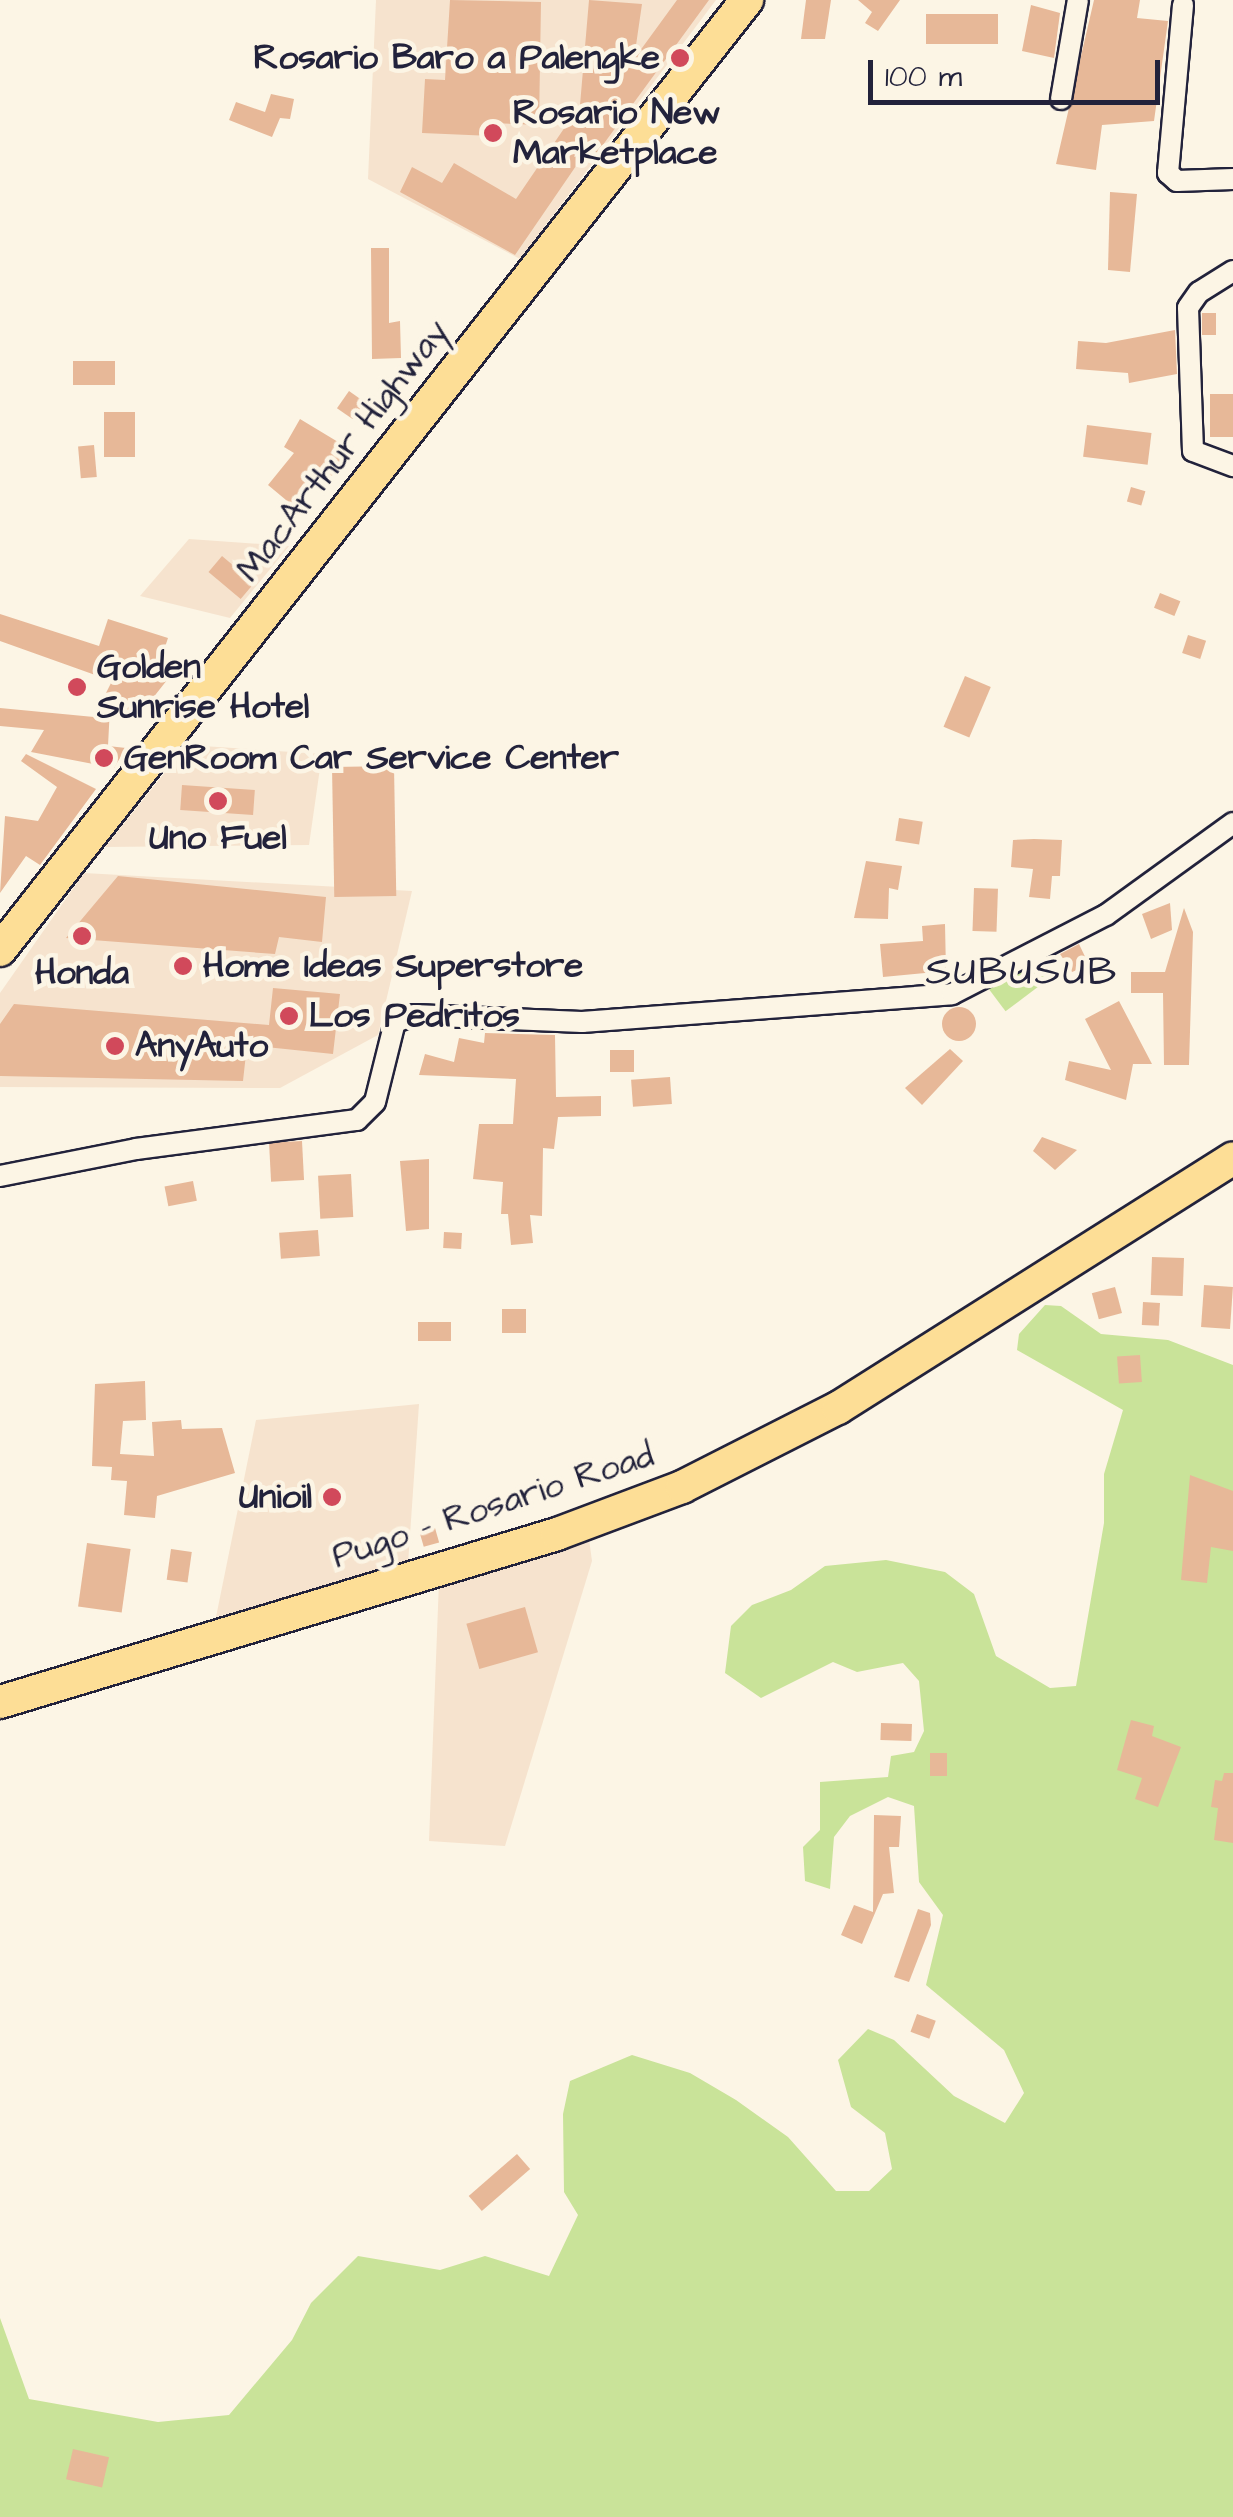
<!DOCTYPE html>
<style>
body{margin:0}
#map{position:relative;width:1233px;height:2517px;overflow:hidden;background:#fcf5e5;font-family:"Architects Daughter",sans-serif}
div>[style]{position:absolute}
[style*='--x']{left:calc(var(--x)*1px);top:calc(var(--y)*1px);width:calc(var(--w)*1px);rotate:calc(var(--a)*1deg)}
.built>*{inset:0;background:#f6e3ce}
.green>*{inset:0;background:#c9e399;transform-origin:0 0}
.building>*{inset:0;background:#e7b898;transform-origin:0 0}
.round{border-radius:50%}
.roads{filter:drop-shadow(2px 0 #22223b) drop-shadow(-2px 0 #22223b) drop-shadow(0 2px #22223b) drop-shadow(0 -2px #22223b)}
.minor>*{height:20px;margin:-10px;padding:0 10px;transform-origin:10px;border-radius:10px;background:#fcf5e5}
.primary>*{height:32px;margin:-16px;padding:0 16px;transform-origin:16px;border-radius:16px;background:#fdde96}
.trunk>*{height:32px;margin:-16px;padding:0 16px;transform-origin:16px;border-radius:16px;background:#fdde96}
.dots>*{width:28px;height:28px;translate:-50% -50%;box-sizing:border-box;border:5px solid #fcf5e5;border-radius:50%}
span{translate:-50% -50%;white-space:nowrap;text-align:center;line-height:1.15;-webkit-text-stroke:9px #fcf5e5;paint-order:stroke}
.poi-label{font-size:35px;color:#22223b;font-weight:700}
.right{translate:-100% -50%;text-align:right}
.left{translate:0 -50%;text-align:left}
.street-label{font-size:35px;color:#22223b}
.quarter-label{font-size:40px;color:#22223b;letter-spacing:2.5px}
.scale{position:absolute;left:868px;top:60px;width:292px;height:45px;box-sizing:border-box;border:5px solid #22223b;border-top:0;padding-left:12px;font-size:30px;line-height:35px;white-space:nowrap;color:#22223b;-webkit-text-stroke:8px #fcf5e5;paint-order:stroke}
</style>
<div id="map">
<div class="built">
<i style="clip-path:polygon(376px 0,716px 0,520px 259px,368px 179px)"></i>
<i style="clip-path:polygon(189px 539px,289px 546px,230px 618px,140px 596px)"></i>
<i style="clip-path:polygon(187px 745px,322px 754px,309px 845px,105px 847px)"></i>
<i style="clip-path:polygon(84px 873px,412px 891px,378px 1035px,280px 1088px,0 1087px,0 993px)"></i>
<i style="clip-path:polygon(419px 1404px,408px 1564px,216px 1617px,256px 1420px)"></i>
<i style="clip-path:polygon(589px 1539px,592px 1561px,505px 1846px,429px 1841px,439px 1581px)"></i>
</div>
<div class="green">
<i style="left:1035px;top:944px;width:36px;height:64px;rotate:53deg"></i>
<i style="clip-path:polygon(1045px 1305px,1061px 1306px,1101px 1334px,1168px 1340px,1233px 1365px,1233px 2517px,0 2517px,0 2318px,29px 2399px,158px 2422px,229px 2415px,292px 2340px,311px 2303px,358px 2256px,440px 2270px,485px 2256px,549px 2276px,578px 2215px,564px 2192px,563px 2114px,570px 2081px,632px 2055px,690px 2073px,736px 2100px,788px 2137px,836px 2191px,869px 2191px,892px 2169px,885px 2133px,851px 2107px,838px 2060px,868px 2029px,894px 2040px,954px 2096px,1005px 2123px,1024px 2093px,1004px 2050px,926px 1985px,943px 1915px,919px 1882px,914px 1806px,888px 1797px,850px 1816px,834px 1837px,830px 1889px,805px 1881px,803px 1847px,820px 1830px,820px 1782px,888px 1777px,891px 1756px,914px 1752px,924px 1731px,919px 1681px,903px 1663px,857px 1672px,833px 1662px,761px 1698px,725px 1673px,731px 1626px,752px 1605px,791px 1590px,825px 1566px,886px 1560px,945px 1572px,974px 1594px,996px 1656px,1050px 1688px,1076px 1686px,1104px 1523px,1104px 1474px,1123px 1410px,1017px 1350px,1019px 1334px)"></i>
</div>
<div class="building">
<i style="clip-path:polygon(450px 0,541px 2px,539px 125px,492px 123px,492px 136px,422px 133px,425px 79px,445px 80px)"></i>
<i style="clip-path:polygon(589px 0,642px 4px,634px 59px,677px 0,709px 0,597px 153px,589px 147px,515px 255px,400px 192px,412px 167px,442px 183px,454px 163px,516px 199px,580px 105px)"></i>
<i style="clip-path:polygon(806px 0,831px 0,825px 39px,801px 39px)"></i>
<i style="clip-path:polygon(858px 0,900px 0,878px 31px,865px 23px,872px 12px)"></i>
<i style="clip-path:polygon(1094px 0,1140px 0,1137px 18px,1168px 21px,1154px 121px,1102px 125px,1096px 170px,1056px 164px)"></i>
<i style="clip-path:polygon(1031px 5px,1060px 13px,1054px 58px,1022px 51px)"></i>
<i style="left:926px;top:14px;width:72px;height:30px"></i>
<i style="clip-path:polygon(271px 94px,294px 99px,290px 119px,280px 118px,272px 137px,229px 120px,236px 102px,265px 112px)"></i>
<i style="clip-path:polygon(1110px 192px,1137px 194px,1130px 272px,1108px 270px)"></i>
<i style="clip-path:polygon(371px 248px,389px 248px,389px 323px,400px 321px,401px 358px,372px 359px)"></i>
<i style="left:1202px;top:313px;width:14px;height:22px"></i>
<i style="clip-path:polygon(1175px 330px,1177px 374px,1129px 383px,1128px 373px,1076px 369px,1078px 341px,1106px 343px)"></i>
<i style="left:73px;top:361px;width:42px;height:24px"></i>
<i style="left:349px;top:391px;width:19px;height:21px;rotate:35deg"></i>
<i style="left:1210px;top:394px;width:23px;height:43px"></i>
<i style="left:104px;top:412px;width:31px;height:45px"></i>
<i style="clip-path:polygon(300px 419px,348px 448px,332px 476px,321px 470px,292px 505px,268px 485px,294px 453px,284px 447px)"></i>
<i style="left:1087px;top:425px;width:65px;height:32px;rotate:7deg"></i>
<i style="left:94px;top:445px;width:32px;height:16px;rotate:85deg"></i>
<i style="left:1131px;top:487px;width:15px;height:15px;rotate:16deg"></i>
<i style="left:222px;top:556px;width:42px;height:21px;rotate:40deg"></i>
<i style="left:1160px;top:593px;width:22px;height:16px;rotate:22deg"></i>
<i style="clip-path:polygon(0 614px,99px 646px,108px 619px,168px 638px,159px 665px,175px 670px,137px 718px,110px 707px,108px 746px,126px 748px,114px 768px,31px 752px,44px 730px,0 726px,0 708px,94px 717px,112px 681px,0 641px)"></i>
<i style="left:1188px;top:635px;width:19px;height:19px;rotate:18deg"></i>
<i style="left:965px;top:676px;width:28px;height:55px;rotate:23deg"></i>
<i style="clip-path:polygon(26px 754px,96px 789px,40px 865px,26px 856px,0 893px,5px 816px,38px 821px,57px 787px,21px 761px)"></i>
<i style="left:394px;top:766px;width:130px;height:62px;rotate:89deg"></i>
<i style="left:182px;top:785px;width:73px;height:25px;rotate:4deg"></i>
<i style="left:899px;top:818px;width:24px;height:23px;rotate:9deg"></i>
<i style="clip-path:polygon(1034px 839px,1062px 840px,1060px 876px,1052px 876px,1050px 899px,1029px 897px,1033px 869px,1011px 867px,1013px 840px)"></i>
<i style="clip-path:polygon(866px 861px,902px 866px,898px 890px,889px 888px,888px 919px,854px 918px)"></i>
<i style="clip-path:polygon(118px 876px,326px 897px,322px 942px,279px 937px,275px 954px,66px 938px)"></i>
<i style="left:974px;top:888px;width:24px;height:43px;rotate:2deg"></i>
<i style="clip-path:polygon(1170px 903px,1172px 930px,1151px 939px,1142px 914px)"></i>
<i style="clip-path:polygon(1184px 908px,1193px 932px,1189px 1065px,1164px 1065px,1163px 993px,1131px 993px,1131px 972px,1165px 972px)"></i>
<i style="clip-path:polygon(945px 924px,946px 971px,883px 977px,880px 944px,923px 941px,922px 926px)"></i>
<i style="clip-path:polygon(1079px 944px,1089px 965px,1072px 972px,1060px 954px)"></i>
<i style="clip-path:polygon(273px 988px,340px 994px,333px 1054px,247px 1045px,243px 1081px,0 1076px,0 1024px,14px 1004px,269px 1025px)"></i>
<i style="clip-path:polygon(1119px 1001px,1152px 1064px,1133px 1064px,1126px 1100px,1065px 1080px,1069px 1061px,1111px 1070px,1085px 1019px)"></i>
<i class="round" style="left:942px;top:1007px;width:34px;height:34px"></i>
<i style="clip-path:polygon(485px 1033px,555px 1035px,556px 1097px,601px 1096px,601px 1116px,558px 1117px,554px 1149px,543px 1148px,542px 1216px,530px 1215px,533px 1243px,511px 1245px,508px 1214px,501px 1214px,503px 1182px,473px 1179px,479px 1124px,513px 1124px,516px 1079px,419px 1075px,425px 1054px,454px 1062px,459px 1038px,484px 1043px)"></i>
<i style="clip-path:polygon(950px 1049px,963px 1061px,922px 1105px,905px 1088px)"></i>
<i style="left:634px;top:1050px;width:22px;height:24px;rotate:90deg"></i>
<i style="left:670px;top:1077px;width:27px;height:39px;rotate:86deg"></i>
<i style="clip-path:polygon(1042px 1137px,1077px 1150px,1055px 1170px,1033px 1151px)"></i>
<i style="left:302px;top:1141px;width:39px;height:33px;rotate:87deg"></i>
<i style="clip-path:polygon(429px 1159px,429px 1229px,406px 1231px,400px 1161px)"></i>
<i style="left:351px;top:1174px;width:43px;height:33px;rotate:87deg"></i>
<i style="left:193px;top:1181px;width:20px;height:29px;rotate:79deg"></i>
<i style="left:318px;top:1230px;width:26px;height:39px;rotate:86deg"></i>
<i style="left:444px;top:1232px;width:18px;height:16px;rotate:3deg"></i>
<i style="left:1152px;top:1257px;width:32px;height:38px;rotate:2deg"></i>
<i style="left:1204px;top:1285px;width:29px;height:42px;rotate:4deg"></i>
<i style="left:1115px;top:1287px;width:27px;height:24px;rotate:75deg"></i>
<i style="left:1143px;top:1302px;width:17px;height:23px;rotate:3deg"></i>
<i style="left:502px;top:1309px;width:24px;height:24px"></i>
<i style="left:418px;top:1322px;width:33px;height:19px"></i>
<i style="left:1140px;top:1355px;width:27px;height:23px;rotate:86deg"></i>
<i style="clip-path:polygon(145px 1381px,146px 1420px,123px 1421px,120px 1454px,154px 1456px,152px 1422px,181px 1420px,182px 1429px,222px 1428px,235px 1473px,157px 1496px,155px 1518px,124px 1515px,127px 1481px,111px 1480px,112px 1467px,92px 1466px,95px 1384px)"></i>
<i style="clip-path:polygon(1190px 1475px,1233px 1491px,1233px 1551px,1211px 1547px,1207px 1583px,1181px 1580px)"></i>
<i style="left:435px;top:1528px;width:15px;height:16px;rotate:74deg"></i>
<i style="left:87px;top:1543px;width:44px;height:64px;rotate:8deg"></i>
<i style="left:171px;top:1549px;width:21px;height:31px;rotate:8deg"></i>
<i style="left:525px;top:1607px;width:47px;height:61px;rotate:74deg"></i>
<i style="clip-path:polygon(1131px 1720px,1154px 1726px,1152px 1736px,1181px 1747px,1158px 1807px,1135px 1799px,1142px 1778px,1117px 1770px)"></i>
<i style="left:881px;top:1723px;width:31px;height:17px;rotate:2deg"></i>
<i style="left:930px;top:1753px;width:17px;height:23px"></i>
<i style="clip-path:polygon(1224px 1773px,1233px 1773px,1233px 1843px,1214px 1840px,1218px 1808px,1211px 1807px,1215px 1780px,1222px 1781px)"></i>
<i style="clip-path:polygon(874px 1815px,901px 1816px,899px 1847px,889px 1847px,894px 1893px,883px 1894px,862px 1944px,841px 1935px,854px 1905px,873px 1912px)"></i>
<i style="clip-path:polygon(918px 1909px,930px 1913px,931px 1925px,909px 1982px,894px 1977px)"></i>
<i style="left:917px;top:2014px;width:20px;height:19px;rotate:20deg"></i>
<i style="left:517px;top:2154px;width:20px;height:64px;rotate:49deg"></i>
<i style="left:73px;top:2449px;width:37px;height:31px;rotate:13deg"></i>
</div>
<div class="roads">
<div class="minor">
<i style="--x:1183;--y:5;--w:169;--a:95.1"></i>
<i style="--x:1168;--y:173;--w:12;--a:42"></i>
<i style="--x:1177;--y:181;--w:56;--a:-2"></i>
<i style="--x:1061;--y:99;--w:100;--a:-80.3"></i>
<i style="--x:1233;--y:271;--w:40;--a:148"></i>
<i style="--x:1199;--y:292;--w:19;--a:125"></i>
<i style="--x:1188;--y:308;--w:143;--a:88"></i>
<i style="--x:1193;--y:451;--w:43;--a:20.6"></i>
<i style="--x:0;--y:1176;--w:139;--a:-11.2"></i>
<i style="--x:136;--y:1149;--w:223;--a:-7.5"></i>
<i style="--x:357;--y:1120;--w:25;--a:-45"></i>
<i style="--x:375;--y:1102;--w:82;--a:-76"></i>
<i style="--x:395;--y:1022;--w:20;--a:-20"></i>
<i style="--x:414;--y:1015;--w:168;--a:2.4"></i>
<i style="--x:582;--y:1022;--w:371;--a:-4.3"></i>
<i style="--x:952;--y:994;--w:173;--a:-27.2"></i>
<i style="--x:1106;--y:915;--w:157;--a:-35.9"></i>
</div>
<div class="primary">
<i style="--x:0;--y:1702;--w:582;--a:-16.78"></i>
<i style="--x:557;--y:1534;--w:134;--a:-20.6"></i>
<i style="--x:682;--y:1487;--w:175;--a:-26.9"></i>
<i style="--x:838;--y:1408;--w:467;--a:-32.3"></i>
</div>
<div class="trunk">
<i style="--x:0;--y:950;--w:1209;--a:-51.82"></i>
</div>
</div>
<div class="dots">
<i style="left:680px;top:58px;background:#d1495b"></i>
<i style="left:493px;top:133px;background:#d1495b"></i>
<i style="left:77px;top:687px;background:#d1495b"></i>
<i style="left:104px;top:758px;background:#d1495b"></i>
<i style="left:218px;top:801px;background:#d1495b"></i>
<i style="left:82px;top:936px;background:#d1495b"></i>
<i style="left:183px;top:966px;background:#d1495b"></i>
<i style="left:289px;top:1016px;background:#d1495b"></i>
<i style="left:115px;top:1046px;background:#d1495b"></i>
<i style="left:332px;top:1497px;background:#d1495b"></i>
</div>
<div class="poi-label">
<span class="right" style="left:660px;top:58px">Rosario Baro a Palengke</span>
<span class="left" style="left:513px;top:133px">Rosario New<br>Marketplace</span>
<span class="left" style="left:97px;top:687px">Golden<br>Sunrise Hotel</span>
<span class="left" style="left:124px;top:758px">GenRoom Car Service Center</span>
<span style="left:218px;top:838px">Uno Fuel</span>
<span class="left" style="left:203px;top:966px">Home Ideas Superstore</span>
<span style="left:82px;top:973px">Honda</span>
<span class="left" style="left:309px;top:1016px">Los Pedritos</span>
<span class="left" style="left:135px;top:1046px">AnyAuto</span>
<span class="right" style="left:312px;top:1497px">Unioil</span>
</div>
<div class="street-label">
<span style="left:343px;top:451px;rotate:-52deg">MacArthur Highway</span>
<span style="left:493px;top:1506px;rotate:-18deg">Pugo - Rosario Road</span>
</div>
<div class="quarter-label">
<span style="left:1022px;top:973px">SUBUSUB</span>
</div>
<div class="scale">100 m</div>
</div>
